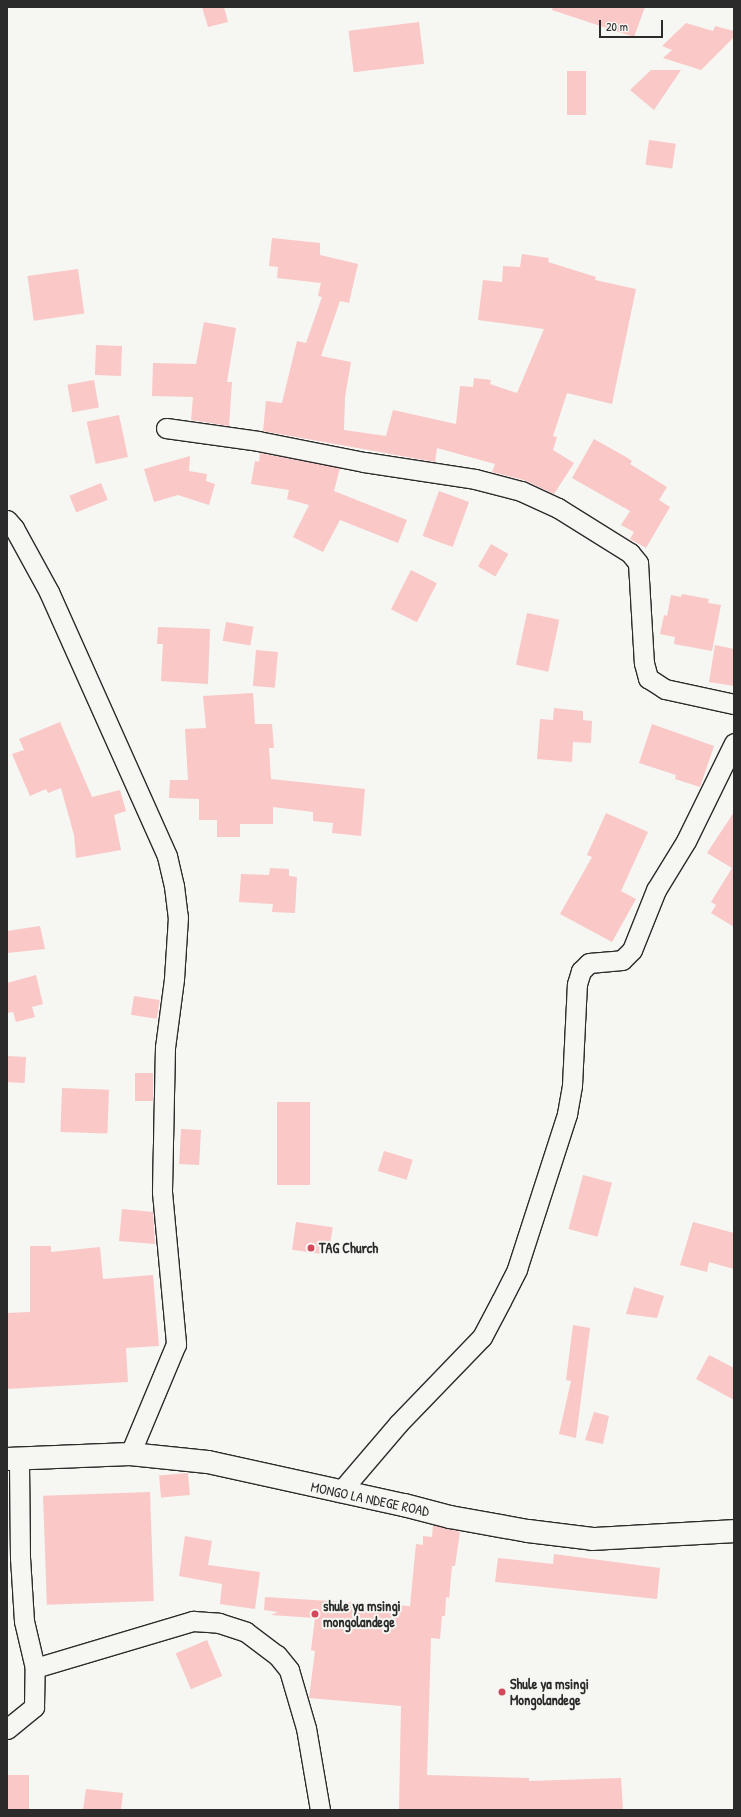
<!DOCTYPE html>
<style>
body{margin:0}
#map{position:relative;width:741px;height:1817px;overflow:hidden;background:#f6f6f2;font-family:"Patrick Hand",sans-serif}
div>[style]{position:absolute}
[style*='--x']{left:calc(var(--x)*1px);top:calc(var(--y)*1px);width:calc(var(--w)*1px);rotate:calc(var(--a)*1deg)}
.building>*{inset:0;background:#f9c8c7;transform-origin:0 0}
.roads{filter:drop-shadow(1px 0 #2b2b2b) drop-shadow(-1px 0 #2b2b2b) drop-shadow(0 1px #2b2b2b) drop-shadow(0 -1px #2b2b2b)}
.minor>*{height:19px;margin:-9.5px;padding:0 9.5px;transform-origin:9.5px;border-radius:9.5px;background:#f6f6f2}
.tertiary>*{height:22px;margin:-11px;padding:0 11px;transform-origin:11px;border-radius:11px;background:#f6f6f2}
.dots>*{width:11px;height:11px;translate:-50% -50%;box-sizing:border-box;border:2px solid #f6f6f2;border-radius:50%}
span{translate:-50% -50%;white-space:nowrap;text-align:center;line-height:1.15;-webkit-text-stroke:4px #f6f6f2;paint-order:stroke}
.poi-label{font-size:14px;color:#2b2b2b;font-weight:700}
.left{translate:0 -50%;text-align:left}
.street-label{font-size:14px;color:#2b2b2b}
.frame{position:absolute;inset:0;border:8px solid #2b2b2b;pointer-events:none}
.scale{position:absolute;left:599px;top:20px;width:64px;height:18px;box-sizing:border-box;border:2px solid #2b2b2b;border-top:0;padding-left:5px;font-size:12px;line-height:14px;white-space:nowrap;color:#2b2b2b;-webkit-text-stroke:3px #f6f6f2;paint-order:stroke}
</style>
<div id="map">
<div class="building">
<i style="clip-path:polygon(202px 7px,224px 7px,228px 22px,208px 27px)"></i>
<i style="clip-path:polygon(553px 7px,645px 7px,634px 37px,552px 10px)"></i>
<i style="left:419px;top:22px;width:42px;height:71px;rotate:83deg"></i>
<i style="clip-path:polygon(686px 23px,713px 31px,715px 26px,734px 31px,734px 37px,701px 70px,663px 58px,672px 50px,662px 46px)"></i>
<i style="clip-path:polygon(651px 70px,681px 70px,654px 110px,630px 90px)"></i>
<i style="left:567px;top:71px;width:19px;height:44px"></i>
<i style="left:649px;top:140px;width:27px;height:25px;rotate:8deg"></i>
<i style="clip-path:polygon(272px 238px,320px 243px,320px 255px,358px 264px,349px 303px,340px 301px,321px 356px,351px 362px,345px 397px,344px 430px,386px 436px,393px 410px,456px 424px,460px 386px,473px 387px,474px 378px,491px 380px,490px 384px,517px 393px,544px 329px,478px 320px,483px 280px,502px 282px,503px 266px,520px 267px,522px 254px,549px 258px,548px 262px,596px 277px,595px 280px,636px 289px,612px 404px,567px 393px,553px 436px,557px 437px,553px 450px,574px 463px,554px 494px,524px 480px,492px 472px,495px 464px,437px 448px,435px 462px,263px 431px,266px 401px,282px 403px,297px 341px,306px 343px,322px 297px,318px 296px,321px 283px,277px 278px,278px 267px,269px 266px)"></i>
<i style="left:78px;top:269px;width:45px;height:51px;rotate:82deg"></i>
<i style="clip-path:polygon(204px 322px,236px 328px,227px 382px,232px 382px,229px 426px,191px 420px,193px 397px,152px 396px,153px 363px,196px 364px)"></i>
<i style="left:96px;top:345px;width:26px;height:30px;rotate:2deg"></i>
<i style="left:94px;top:380px;width:28px;height:27px;rotate:80deg"></i>
<i style="left:119px;top:415px;width:43px;height:33px;rotate:78deg"></i>
<i style="clip-path:polygon(594px 439px,626px 457px,632px 461px,630px 464px,667px 487px,659px 500px,670px 507px,646px 548px,630px 539px,634px 532px,621px 525px,630px 511px,572px 478px)"></i>
<i style="clip-path:polygon(260px 453px,340px 468px,334px 491px,407px 520px,398px 543px,340px 520px,323px 552px,293px 537px,309px 505px,287px 499px,289px 490px,251px 484px,255px 461px,259px 462px)"></i>
<i style="clip-path:polygon(190px 456px,189px 471px,207px 474px,206px 481px,215px 484px,209px 505px,178px 495px,154px 502px,144px 469px)"></i>
<i style="left:101px;top:483px;width:18px;height:34px;rotate:68deg"></i>
<i style="left:439px;top:491px;width:32px;height:48px;rotate:20deg"></i>
<i style="left:491px;top:544px;width:20px;height:26px;rotate:30deg"></i>
<i style="left:411px;top:570px;width:29px;height:44px;rotate:27deg"></i>
<i style="clip-path:polygon(682px 594px,709px 599px,708px 603px,721px 605px,712px 651px,674px 644px,675px 637px,660px 634px,664px 615px,667px 616px,671px 595px,681px 597px)"></i>
<i style="left:527px;top:613px;width:33px;height:53px;rotate:12deg"></i>
<i style="left:226px;top:622px;width:28px;height:19px;rotate:10deg"></i>
<i style="clip-path:polygon(158px 627px,210px 629px,208px 684px,161px 681px,163px 644px,157px 644px)"></i>
<i style="clip-path:polygon(715px 645px,734px 649px,734px 686px,709px 682px)"></i>
<i style="left:256px;top:650px;width:22px;height:36px;rotate:5deg"></i>
<i style="clip-path:polygon(253px 693px,255px 724px,272px 724px,274px 748px,269px 748px,271px 779px,365px 789px,361px 836px,332px 833px,333px 823px,313px 821px,313px 812px,273px 807px,273px 824px,240px 824px,240px 837px,217px 837px,217px 820px,199px 820px,199px 799px,169px 798px,170px 780px,188px 780px,185px 729px,206px 728px,203px 696px)"></i>
<i style="clip-path:polygon(554px 708px,583px 711px,583px 720px,592px 721px,591px 743px,573px 742px,572px 762px,537px 759px,540px 719px,553px 720px)"></i>
<i style="clip-path:polygon(60px 722px,92px 797px,120px 790px,126px 811px,114px 815px,121px 850px,76px 858px,74px 835px,61px 788px,48px 793px,46px 789px,30px 796px,12px 754px,24px 750px,19px 739px)"></i>
<i style="clip-path:polygon(652px 724px,714px 746px,700px 787px,675px 779px,676px 775px,639px 763px)"></i>
<i style="clip-path:polygon(734px 812px,734px 927px,711px 913px,716px 905px,711px 902px,732px 868px,707px 853px)"></i>
<i style="clip-path:polygon(606px 813px,648px 832px,621px 891px,636px 899px,612px 942px,560px 914px,592px 857px,587px 855px)"></i>
<i style="clip-path:polygon(270px 868px,289px 869px,289px 876px,297px 877px,295px 913px,272px 912px,273px 904px,239px 902px,241px 874px,269px 875px)"></i>
<i style="clip-path:polygon(40px 926px,45px 949px,7px 953px,7px 931px)"></i>
<i style="clip-path:polygon(36px 975px,43px 1004px,32px 1007px,35px 1017px,16px 1022px,13px 1012px,7px 1013px,7px 983px)"></i>
<i style="left:134px;top:996px;width:26px;height:19px;rotate:9deg"></i>
<i style="left:7px;top:1056px;width:19px;height:26px;rotate:3deg"></i>
<i style="left:135px;top:1073px;width:18px;height:28px"></i>
<i style="left:62px;top:1088px;width:47px;height:44px;rotate:2deg"></i>
<i style="left:277px;top:1102px;width:33px;height:83px"></i>
<i style="left:181px;top:1129px;width:20px;height:35px;rotate:3deg"></i>
<i style="left:384px;top:1151px;width:30px;height:21px;rotate:17deg"></i>
<i style="left:583px;top:1175px;width:30px;height:56px;rotate:15deg"></i>
<i style="clip-path:polygon(122px 1209px,153px 1212px,155px 1244px,119px 1241px)"></i>
<i style="left:296px;top:1222px;width:37px;height:28px;rotate:8deg"></i>
<i style="clip-path:polygon(693px 1222px,734px 1233px,734px 1269px,709px 1262px,707px 1272px,680px 1265px)"></i>
<i style="clip-path:polygon(30px 1246px,51px 1246px,51px 1252px,100px 1247px,103px 1279px,153px 1275px,159px 1346px,126px 1348px,128px 1382px,7px 1389px,7px 1313px,30px 1312px)"></i>
<i style="clip-path:polygon(634px 1287px,664px 1296px,657px 1318px,626px 1314px)"></i>
<i style="clip-path:polygon(573px 1325px,590px 1328px,576px 1438px,559px 1434px,571px 1381px,566px 1380px)"></i>
<i style="clip-path:polygon(709px 1355px,734px 1368px,734px 1400px,696px 1379px)"></i>
<i style="clip-path:polygon(594px 1412px,609px 1416px,603px 1444px,585px 1440px)"></i>
<i style="left:188px;top:1473px;width:22px;height:29px;rotate:85deg"></i>
<i style="left:150px;top:1492px;width:109px;height:107px;rotate:88deg"></i>
<i style="clip-path:polygon(433px 1525px,460px 1532px,455px 1566px,452px 1566px,449px 1598px,446px 1597px,445px 1616px,442px 1616px,440px 1639px,431px 1638px,427px 1775px,529px 1778px,529px 1781px,621px 1778px,623px 1810px,399px 1810px,401px 1706px,309px 1698px,315px 1651px,311px 1650px,315px 1618px,271px 1615px,278px 1612px,264px 1610px,265px 1597px,410px 1606px,416px 1544px,423px 1545px,423px 1536px,432px 1537px)"></i>
<i style="clip-path:polygon(185px 1536px,212px 1541px,208px 1565px,260px 1572px,255px 1609px,220px 1604px,222px 1584px,179px 1576px)"></i>
<i style="clip-path:polygon(554px 1554px,660px 1568px,657px 1599px,495px 1582px,498px 1558px,553px 1564px)"></i>
<i style="left:207px;top:1640px;width:39px;height:34px;rotate:67deg"></i>
<i style="left:7px;top:1775px;width:22px;height:35px"></i>
<i style="clip-path:polygon(86px 1789px,123px 1793px,121px 1810px,83px 1810px)"></i>
</div>
<div class="roads">
<div class="minor">
<i style="--x:166;--y:428;--w:93;--a:8"></i>
<i style="--x:258;--y:441;--w:108;--a:11.2"></i>
<i style="--x:364;--y:462;--w:112;--a:8.7"></i>
<i style="--x:475;--y:479;--w:48;--a:14.6"></i>
<i style="--x:521;--y:491;--w:41;--a:24.7"></i>
<i style="--x:558;--y:508;--w:85;--a:32"></i>
<i style="--x:630;--y:553;--w:13;--a:51"></i>
<i style="--x:638;--y:563;--w:100;--a:86.6"></i>
<i style="--x:644;--y:663;--w:16;--a:75"></i>
<i style="--x:648;--y:678;--w:20;--a:33"></i>
<i style="--x:665;--y:689;--w:71;--a:12.3"></i>
<i style="--x:7;--y:520;--w:11;--a:49"></i>
<i style="--x:14;--y:528;--w:73;--a:61.3"></i>
<i style="--x:49;--y:592;--w:289;--a:65.9"></i>
<i style="--x:167;--y:856;--w:31;--a:77"></i>
<i style="--x:174;--y:886;--w:31;--a:83"></i>
<i style="--x:178;--y:917;--w:62;--a:93.7"></i>
<i style="--x:174;--y:979;--w:69;--a:97.5"></i>
<i style="--x:165;--y:1047;--w:145;--a:91.2"></i>
<i style="--x:162;--y:1192;--w:153;--a:84.7"></i>
<i style="--x:176;--y:1344;--w:119;--a:112.7"></i>
<i style="--x:340;--y:1492;--w:89;--a:-49.5"></i>
<i style="--x:398;--y:1424;--w:121;--a:-46"></i>
<i style="--x:482;--y:1337;--w:41;--a:-62.2"></i>
<i style="--x:501;--y:1301;--w:36;--a:-63"></i>
<i style="--x:517;--y:1269;--w:163;--a:-72.1"></i>
<i style="--x:567;--y:1114;--w:29;--a:-80"></i>
<i style="--x:572;--y:1085;--w:101;--a:-87.2"></i>
<i style="--x:577;--y:984;--w:14;--a:-73"></i>
<i style="--x:581;--y:971;--w:11;--a:-45"></i>
<i style="--x:589;--y:963;--w:33;--a:-5"></i>
<i style="--x:622;--y:960;--w:14;--a:-45"></i>
<i style="--x:632;--y:950;--w:65;--a:-68.2"></i>
<i style="--x:656;--y:890;--w:57;--a:-58.5"></i>
<i style="--x:686;--y:841;--w:109;--a:-63.9"></i>
<i style="--x:35;--y:1668;--w:165;--a:-16.6"></i>
<i style="--x:193;--y:1621;--w:26;--a:4"></i>
<i style="--x:219;--y:1623;--w:28;--a:18"></i>
<i style="--x:246;--y:1632;--w:39;--a:37"></i>
<i style="--x:277;--y:1655;--w:19;--a:51"></i>
<i style="--x:289;--y:1670;--w:60;--a:73.7"></i>
<i style="--x:306;--y:1728;--w:83;--a:80.3"></i>
<i style="--x:7;--y:1729;--w:35;--a:-39"></i>
<i style="--x:34;--y:1707;--w:39;--a:-89"></i>
<i style="--x:35;--y:1668;--w:48;--a:-103.2"></i>
<i style="--x:24;--y:1621;--w:63;--a:-93.6"></i>
<i style="--x:20;--y:1558;--w:100;--a:-90.6"></i>
</div>
<div class="tertiary">
<i style="--x:7;--y:1459;--w:123;--a:-2.3"></i>
<i style="--x:130;--y:1454;--w:78;--a:5.9"></i>
<i style="--x:208;--y:1462;--w:201;--a:12.4"></i>
<i style="--x:404;--y:1505;--w:48;--a:14.6"></i>
<i style="--x:450;--y:1517;--w:79;--a:10.2"></i>
<i style="--x:528;--y:1531;--w:65;--a:7"></i>
<i style="--x:593;--y:1539;--w:141;--a:-3.2"></i>
</div>
</div>
<div class="dots">
<i style="left:311px;top:1248px;background:#d1495b"></i>
<i style="left:315px;top:1614px;background:#d1495b"></i>
<i style="left:502px;top:1692px;background:#d1495b"></i>
</div>
<div class="poi-label">
<span class="left" style="left:319px;top:1248px">TAG Church</span>
<span class="left" style="left:323px;top:1614px">shule ya msingi<br>mongolandege</span>
<span class="left" style="left:510px;top:1692px">Shule ya msingi<br>Mongolandege</span>
</div>
<div class="street-label">
<span style="left:370px;top:1499px;rotate:12deg">MONGO LA NDEGE ROAD</span>
</div>
<div class="frame"></div>
<div class="scale">20 m</div>
</div>
